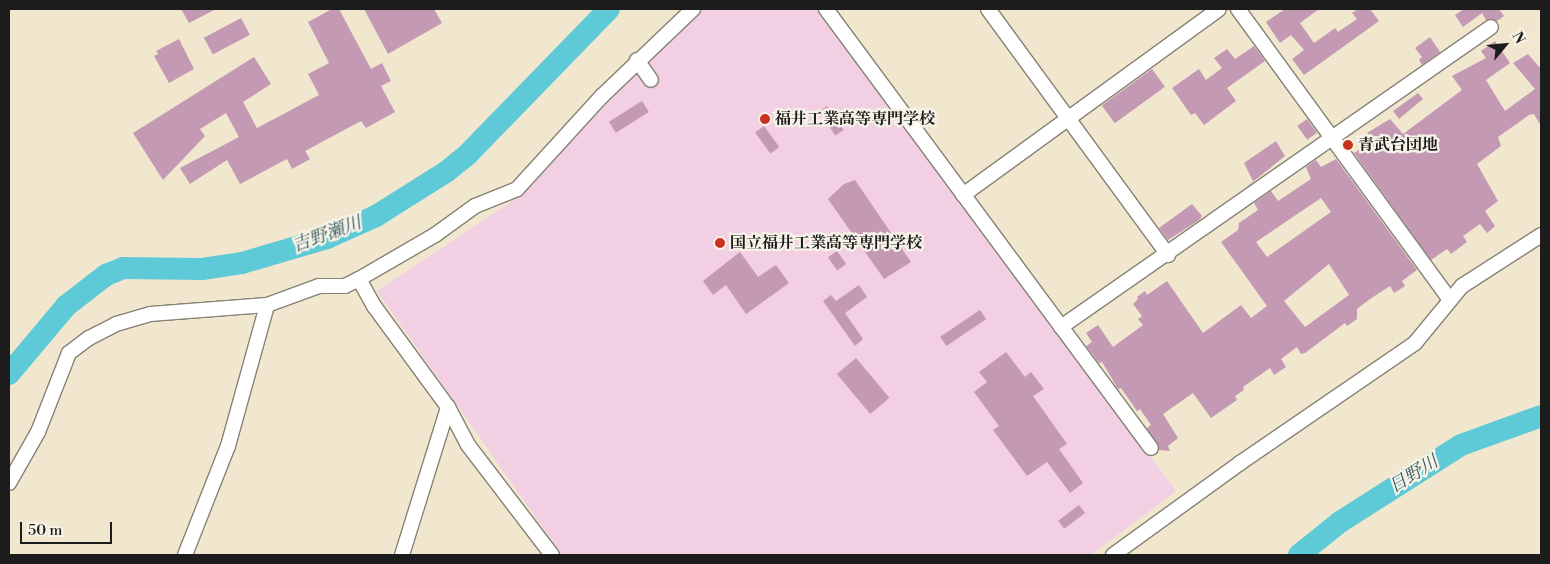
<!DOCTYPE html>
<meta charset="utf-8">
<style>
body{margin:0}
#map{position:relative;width:1550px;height:564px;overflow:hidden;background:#f1e7ce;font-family:"Libre Bodoni","Noto Serif JP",serif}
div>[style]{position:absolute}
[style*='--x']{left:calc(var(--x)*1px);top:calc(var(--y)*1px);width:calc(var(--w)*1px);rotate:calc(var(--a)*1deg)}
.built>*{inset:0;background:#f2cfe2}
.river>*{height:22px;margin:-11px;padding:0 11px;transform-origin:11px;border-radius:11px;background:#5ecad7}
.building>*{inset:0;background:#c499b4;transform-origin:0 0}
.roads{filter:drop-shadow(1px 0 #868275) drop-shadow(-1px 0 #868275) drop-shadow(0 1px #868275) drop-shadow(0 -1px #868275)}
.street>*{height:14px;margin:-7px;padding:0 7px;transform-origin:7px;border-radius:7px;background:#fff}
.dots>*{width:14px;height:14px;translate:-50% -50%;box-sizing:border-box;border:2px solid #f7f3e8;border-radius:50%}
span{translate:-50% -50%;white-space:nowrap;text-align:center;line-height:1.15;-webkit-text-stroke:4.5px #f7f3e8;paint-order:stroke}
.poi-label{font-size:16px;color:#1c1c1c;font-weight:700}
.left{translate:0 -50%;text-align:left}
.water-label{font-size:18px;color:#33595d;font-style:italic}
.frame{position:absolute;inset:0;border:10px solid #1c1c1c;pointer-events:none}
.north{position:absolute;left:1480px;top:20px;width:50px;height:50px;-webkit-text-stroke:4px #f7f3e8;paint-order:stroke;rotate:62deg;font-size:14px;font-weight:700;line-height:20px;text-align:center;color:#1c1c1c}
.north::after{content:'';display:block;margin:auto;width:18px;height:22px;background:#1c1c1c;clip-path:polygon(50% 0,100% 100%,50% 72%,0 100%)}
.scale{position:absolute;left:20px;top:522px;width:92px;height:22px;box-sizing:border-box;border:2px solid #1c1c1c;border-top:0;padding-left:6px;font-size:15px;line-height:18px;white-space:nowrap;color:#1c1c1c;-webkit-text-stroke:4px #f7f3e8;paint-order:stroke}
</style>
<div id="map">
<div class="built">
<i style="clip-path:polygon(704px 9px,818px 9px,1176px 491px,1091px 555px,562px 555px,377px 291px,520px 196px,656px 51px)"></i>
</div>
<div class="river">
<i style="--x:9;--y:374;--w:89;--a:-50"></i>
<i style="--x:66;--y:306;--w:51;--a:-37.8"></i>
<i style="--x:106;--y:275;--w:18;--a:-22"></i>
<i style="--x:123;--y:268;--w:79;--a:0.7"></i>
<i style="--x:202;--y:269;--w:40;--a:-8.5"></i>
<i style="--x:242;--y:263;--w:89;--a:-16.4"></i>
<i style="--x:327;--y:238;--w:54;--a:-24.2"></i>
<i style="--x:376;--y:216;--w:83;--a:-32.2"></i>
<i style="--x:446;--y:172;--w:28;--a:-39"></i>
<i style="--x:468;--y:154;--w:202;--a:-45.8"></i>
<i style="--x:1299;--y:555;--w:53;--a:-38.8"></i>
<i style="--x:1340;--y:522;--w:143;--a:-32.5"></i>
<i style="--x:1461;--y:445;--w:85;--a:-19.9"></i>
</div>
<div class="building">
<i style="clip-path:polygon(181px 9px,216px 9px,189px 23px)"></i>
<i style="clip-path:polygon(332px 9px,339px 9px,371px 69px,382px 63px,391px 81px,381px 86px,395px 112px,366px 128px,361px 121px,305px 151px,310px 159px,292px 169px,287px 159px,240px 184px,227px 160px,190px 184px,180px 168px,239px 137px,226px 113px,200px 129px,205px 136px,163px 180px,133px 133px,254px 57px,271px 84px,243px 102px,257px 128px,319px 95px,308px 74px,329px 63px,308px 22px)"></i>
<i style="clip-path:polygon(364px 9px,434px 9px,442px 23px,388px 54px)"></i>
<i style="clip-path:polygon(1285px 9px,1319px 9px,1300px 23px,1314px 43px,1335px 28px,1338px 32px,1357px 19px,1352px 13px,1358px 9px,1370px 9px,1379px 21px,1304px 75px,1292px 59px,1304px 50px,1291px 35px,1280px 43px,1266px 22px)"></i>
<i style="clip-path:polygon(1464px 9px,1499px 9px,1504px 16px,1497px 21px,1486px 20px,1482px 13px,1463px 27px,1455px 15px)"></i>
<i style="left:241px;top:18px;width:19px;height:42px;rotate:62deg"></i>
<i style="clip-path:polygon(1430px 37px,1440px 52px,1422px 65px,1419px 60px,1422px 57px,1415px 48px)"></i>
<i style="clip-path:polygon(179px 39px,194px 69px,169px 83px,154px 56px,158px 54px,156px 51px)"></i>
<i style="clip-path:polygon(1495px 41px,1510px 63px,1486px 80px,1505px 111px,1535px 89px,1513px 63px,1528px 54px,1541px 69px,1541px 126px,1534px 114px,1529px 115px,1498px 137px,1501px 146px,1477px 164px,1498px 201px,1485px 211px,1495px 226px,1487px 233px,1480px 224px,1463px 236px,1467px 242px,1451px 254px,1447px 249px,1431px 260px,1354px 153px,1373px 141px,1367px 133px,1390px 119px,1403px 134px,1462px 90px,1452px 76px,1486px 58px,1481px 51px)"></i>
<i style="clip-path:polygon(1254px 46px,1265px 61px,1227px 88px,1236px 101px,1204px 125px,1195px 113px,1191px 115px,1172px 88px,1199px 69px,1206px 80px,1222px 68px,1214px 58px,1227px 49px,1235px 59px)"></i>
<i style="left:1152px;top:69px;width:22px;height:62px;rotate:54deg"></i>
<i style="clip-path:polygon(1418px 93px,1423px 99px,1399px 119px,1393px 111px)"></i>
<i style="left:642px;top:101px;width:13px;height:39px;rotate:58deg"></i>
<i style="left:827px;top:106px;width:29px;height:10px;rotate:55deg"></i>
<i style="left:1307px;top:119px;width:17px;height:12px;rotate:54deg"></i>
<i style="left:764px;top:126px;width:26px;height:11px;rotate:54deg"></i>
<i style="clip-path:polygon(1276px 141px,1285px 156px,1244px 189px,1253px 181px,1244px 163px)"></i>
<i style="clip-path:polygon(evenodd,1336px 159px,1417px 270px,1402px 281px,1405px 286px,1394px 293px,1390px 286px,1370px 299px,1357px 309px,1357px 319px,1347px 326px,1345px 323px,1305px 353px,1301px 354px,1297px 347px,1281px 359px,1286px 367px,1274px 375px,1270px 368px,1243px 387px,1244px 390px,1235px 396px,1237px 400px,1211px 418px,1193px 393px,1163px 414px,1178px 438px,1168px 446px,1170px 451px,1159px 450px,1147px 428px,1151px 425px,1140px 409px,1137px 411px,1121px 388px,1118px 389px,1102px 362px,1099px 363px,1086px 346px,1092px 342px,1086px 333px,1098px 325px,1113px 347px,1143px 325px,1138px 319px,1142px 316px,1133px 304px,1138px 299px,1137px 297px,1145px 291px,1147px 295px,1167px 281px,1203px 333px,1241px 305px,1251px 318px,1267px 306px,1221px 242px,1238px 230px,1239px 223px,1258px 210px,1254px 203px,1271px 191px,1278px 201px,1311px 179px,1306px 167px,1316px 160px,1321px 167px,1336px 159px,1321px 198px,1331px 212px,1267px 257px,1256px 242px,1321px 198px,1336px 159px,1329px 264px,1349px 295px,1305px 327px,1284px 301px,1329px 264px)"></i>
<i style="clip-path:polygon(855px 180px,911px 262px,884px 279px,828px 199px,844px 184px)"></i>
<i style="clip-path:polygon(1192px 204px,1202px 216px,1199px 220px,1168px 240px,1159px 228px)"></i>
<i style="left:837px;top:251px;width:16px;height:11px;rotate:55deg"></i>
<i style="clip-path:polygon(740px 252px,758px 277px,776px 265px,789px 283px,746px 314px,726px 285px,713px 295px,703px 281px)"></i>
<i style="clip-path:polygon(859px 285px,867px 297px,845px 313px,863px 339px,855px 346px,823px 301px,831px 295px,836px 301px)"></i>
<i style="left:980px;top:310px;width:11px;height:48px;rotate:56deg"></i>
<i style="clip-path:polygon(1006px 352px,1025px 377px,1031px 372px,1044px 389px,1033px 396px,1067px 444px,1059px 449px,1083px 483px,1070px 493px,1047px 462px,1027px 476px,993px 430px,999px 426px,974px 392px,987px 382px,979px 372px)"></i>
<i style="left:856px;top:358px;width:52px;height:25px;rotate:50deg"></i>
<i style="left:1079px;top:505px;width:10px;height:26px;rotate:53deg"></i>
</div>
<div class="roads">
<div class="street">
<i style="--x:826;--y:9;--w:546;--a:53.49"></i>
<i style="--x:988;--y:9;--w:305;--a:53.8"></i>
<i style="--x:1238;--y:9;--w:360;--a:53.9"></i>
<i style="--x:637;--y:60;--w:24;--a:55"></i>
<i style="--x:963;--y:195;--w:316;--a:-36"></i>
<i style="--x:359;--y:279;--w:31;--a:61"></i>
<i style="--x:374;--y:306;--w:125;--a:53.8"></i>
<i style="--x:448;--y:407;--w:43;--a:62.2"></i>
<i style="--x:468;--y:445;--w:138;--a:52.6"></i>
<i style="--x:1061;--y:327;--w:524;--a:-34.9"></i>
<i style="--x:9;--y:483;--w:59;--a:-60.4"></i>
<i style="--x:38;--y:432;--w:85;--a:-68.6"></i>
<i style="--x:69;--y:353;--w:25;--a:-37"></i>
<i style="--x:89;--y:338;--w:30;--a:-27"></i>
<i style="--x:116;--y:324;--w:35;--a:-16"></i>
<i style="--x:150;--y:314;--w:117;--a:-4.4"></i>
<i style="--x:267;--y:305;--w:55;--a:-20.1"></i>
<i style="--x:319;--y:286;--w:26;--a:0"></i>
<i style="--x:345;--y:286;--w:16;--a:-27"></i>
<i style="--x:359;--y:279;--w:88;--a:-30.1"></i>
<i style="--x:435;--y:235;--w:49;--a:-35.9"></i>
<i style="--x:475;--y:206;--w:45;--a:-22"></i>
<i style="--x:517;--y:189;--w:126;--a:-47.6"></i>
<i style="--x:602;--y:96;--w:126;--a:-43.7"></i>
<i style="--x:185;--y:555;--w:117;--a:-68.5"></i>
<i style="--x:228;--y:446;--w:146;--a:-74.5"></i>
<i style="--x:402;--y:555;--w:155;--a:-72.7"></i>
<i style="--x:1113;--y:555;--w:157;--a:-35.9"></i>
<i style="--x:1240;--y:463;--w:212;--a:-34.4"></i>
<i style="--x:1415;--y:343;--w:74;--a:-50.5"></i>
<i style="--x:1462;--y:286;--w:94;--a:-32.8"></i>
</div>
</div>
<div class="dots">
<i style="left:765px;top:119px;background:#c8321e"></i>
<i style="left:1348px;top:145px;background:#c8321e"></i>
<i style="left:720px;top:243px;background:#c8321e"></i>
</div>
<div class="poi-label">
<span class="left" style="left:775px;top:119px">福井工業高等専門学校</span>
<span class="left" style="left:1358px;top:145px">青武台団地</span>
<span class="left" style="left:730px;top:243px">国立福井工業高等専門学校</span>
</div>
<div class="water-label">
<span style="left:327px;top:235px;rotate:-20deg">吉野瀬川</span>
<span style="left:1414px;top:475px;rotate:-32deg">日野川</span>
</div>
<div class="frame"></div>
<div class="north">N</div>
<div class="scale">50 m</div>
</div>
